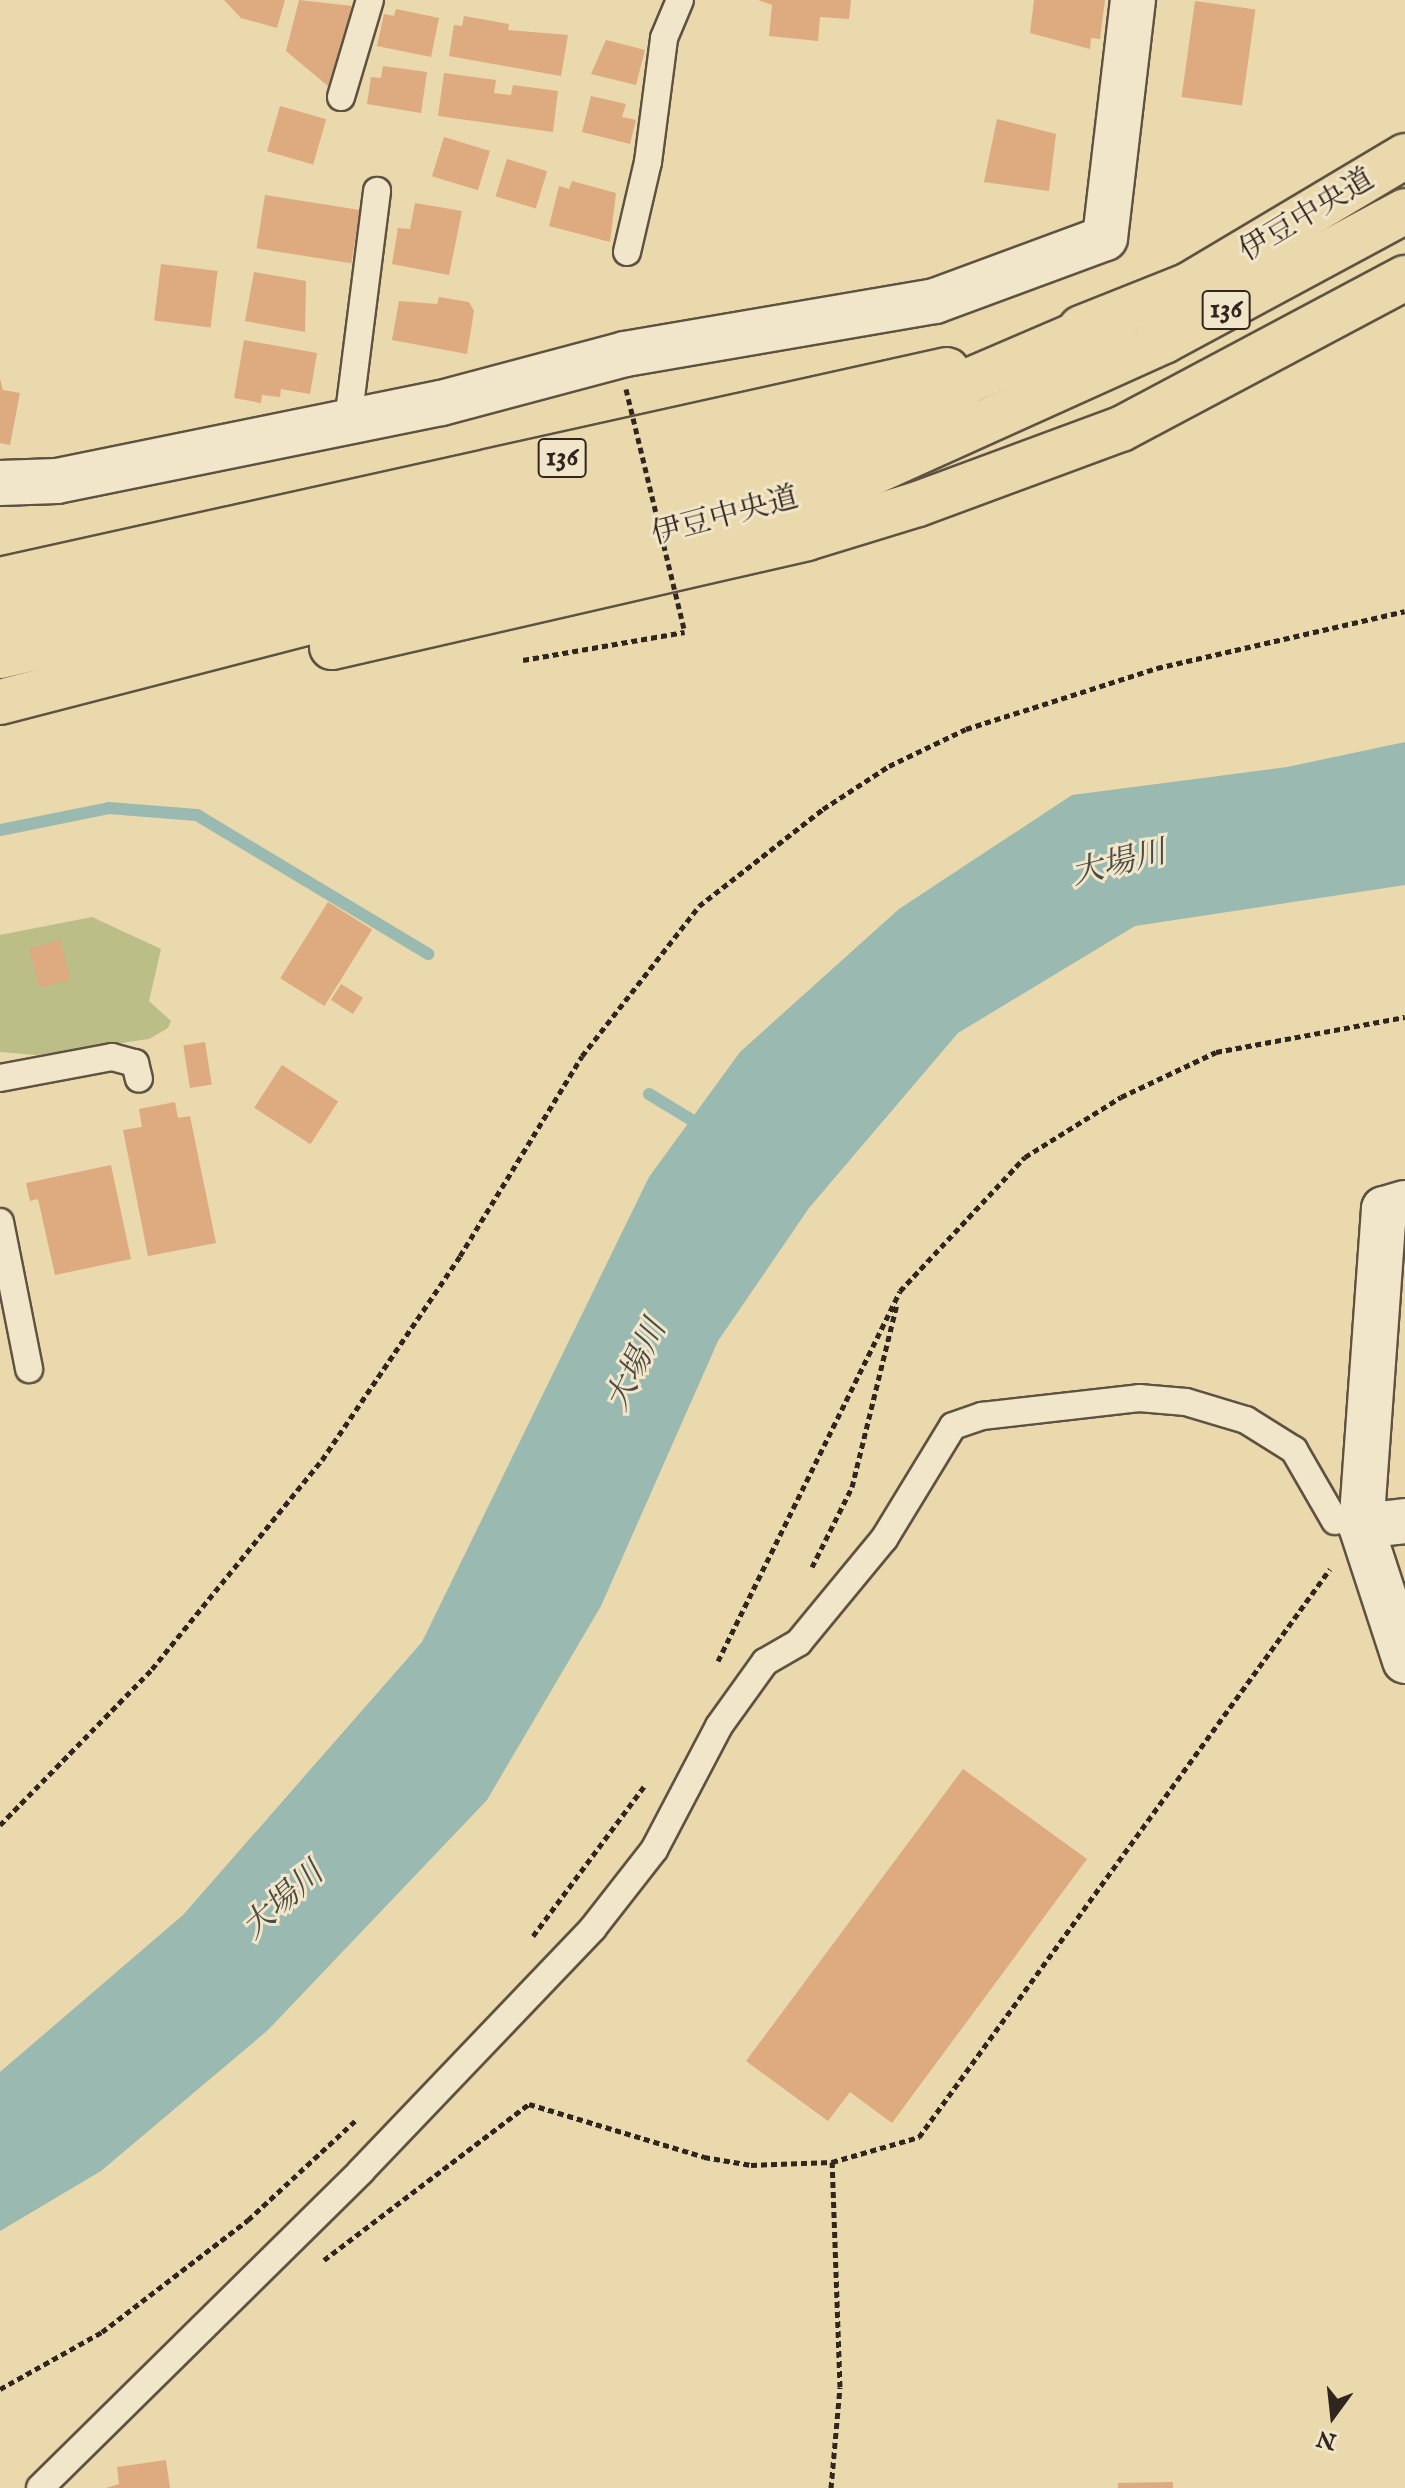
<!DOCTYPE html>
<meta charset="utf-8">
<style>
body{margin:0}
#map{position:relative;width:1405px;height:2488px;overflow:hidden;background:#e9d9ac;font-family:"IM FELL English","Noto Serif JP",serif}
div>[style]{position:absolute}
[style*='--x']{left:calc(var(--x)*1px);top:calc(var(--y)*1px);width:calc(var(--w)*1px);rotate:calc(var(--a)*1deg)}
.green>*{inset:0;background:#bbbe86}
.water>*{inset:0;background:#99b9b1}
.stream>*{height:12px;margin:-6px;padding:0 6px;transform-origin:6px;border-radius:6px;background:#99b9b1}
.building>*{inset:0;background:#deaa80;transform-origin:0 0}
.path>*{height:5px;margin-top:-2.5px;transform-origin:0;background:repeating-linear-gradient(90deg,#31251f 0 6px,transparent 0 10px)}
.roads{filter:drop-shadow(2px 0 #5f5242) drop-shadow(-2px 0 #5f5242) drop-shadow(0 2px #5f5242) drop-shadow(0 -2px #5f5242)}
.service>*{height:26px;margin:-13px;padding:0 13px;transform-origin:13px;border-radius:13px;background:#f1e6c9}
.minor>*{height:44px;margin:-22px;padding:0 22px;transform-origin:22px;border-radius:22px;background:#f1e6c9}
.trunk>*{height:44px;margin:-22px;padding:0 22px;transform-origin:22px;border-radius:22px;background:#e9d9ac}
.motorway>*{height:44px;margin:-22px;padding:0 22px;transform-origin:22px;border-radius:22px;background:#e9d9ac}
.path-bridge>*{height:5px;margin-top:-2.5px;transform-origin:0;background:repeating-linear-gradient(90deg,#31251f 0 6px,transparent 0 10px)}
span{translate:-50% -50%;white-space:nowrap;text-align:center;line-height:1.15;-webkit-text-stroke:6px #f1e6c9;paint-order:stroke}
.shield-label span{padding:2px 6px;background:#f1e6c9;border:2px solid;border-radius:6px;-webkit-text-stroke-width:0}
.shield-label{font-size:28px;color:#31251f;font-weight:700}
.street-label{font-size:30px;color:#31251f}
.water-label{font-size:32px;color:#4b4a44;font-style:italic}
.north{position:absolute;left:1293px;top:2376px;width:80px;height:80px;-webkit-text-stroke:6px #f1e6c9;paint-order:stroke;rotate:195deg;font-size:22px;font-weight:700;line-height:32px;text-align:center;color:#31251f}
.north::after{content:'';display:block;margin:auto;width:28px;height:36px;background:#31251f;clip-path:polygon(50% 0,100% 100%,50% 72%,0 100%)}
</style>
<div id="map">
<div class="green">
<i style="clip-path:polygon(92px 917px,161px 949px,149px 1001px,171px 1021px,168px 1028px,149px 1039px,36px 1055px,0 1052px,0 935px)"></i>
</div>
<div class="water">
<i style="clip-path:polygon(1405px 742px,1405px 885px,1135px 926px,958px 1033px,809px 1208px,718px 1341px,601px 1606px,487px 1800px,268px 2030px,101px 2171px,0 2231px,0 2072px,183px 1915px,422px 1642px,649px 1177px,740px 1052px,899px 909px,1072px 795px,1287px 767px)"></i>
</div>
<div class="stream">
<i style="--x:0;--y:830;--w:111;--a:-11.4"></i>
<i style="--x:109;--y:808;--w:88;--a:4.5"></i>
<i style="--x:197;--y:815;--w:270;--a:31"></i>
<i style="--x:649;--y:1094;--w:66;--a:31.3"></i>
</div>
<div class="building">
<i style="clip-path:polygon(224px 0,285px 0,277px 28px,241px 18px)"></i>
<i style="clip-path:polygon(299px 0,352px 6px,328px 86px,286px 51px)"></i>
<i style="clip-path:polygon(758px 0,851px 0,849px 19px,820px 17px,818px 41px,769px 36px,772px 5px)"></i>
<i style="clip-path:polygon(1034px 0,1105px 0,1100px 39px,1091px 38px,1090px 49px,1030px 33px)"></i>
<i style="left:1195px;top:1px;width:61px;height:97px;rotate:8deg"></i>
<i style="clip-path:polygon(396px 9px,439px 18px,431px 57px,377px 46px,384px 14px,394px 16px)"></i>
<i style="clip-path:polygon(464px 16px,509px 24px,508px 30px,568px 35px,561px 76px,449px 56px,454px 25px,462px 26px)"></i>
<i style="clip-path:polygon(606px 40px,645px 50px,636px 85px,591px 74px)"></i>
<i style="clip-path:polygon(383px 66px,427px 72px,421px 113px,367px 104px,371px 77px,381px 78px)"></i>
<i style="clip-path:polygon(444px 73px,496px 80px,494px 93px,511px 95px,513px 85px,558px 91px,553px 132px,438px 116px)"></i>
<i style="clip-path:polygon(591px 96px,626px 104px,622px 117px,636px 120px,630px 144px,582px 132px)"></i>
<i style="left:280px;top:106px;width:48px;height:47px;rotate:16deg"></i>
<i style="clip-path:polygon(997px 119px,1056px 134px,1049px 191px,984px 182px)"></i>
<i style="left:444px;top:137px;width:48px;height:41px;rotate:17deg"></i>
<i style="left:507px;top:159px;width:42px;height:39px;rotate:17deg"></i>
<i style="clip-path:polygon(572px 181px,616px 193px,610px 242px,549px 226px,559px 186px,569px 189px)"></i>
<i style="left:265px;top:195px;width:96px;height:54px;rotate:9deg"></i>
<i style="clip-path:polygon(415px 203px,462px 211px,449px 275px,392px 264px,398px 228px,410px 229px)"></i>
<i style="left:161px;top:264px;width:57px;height:57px;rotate:7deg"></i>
<i style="clip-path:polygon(254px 272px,306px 281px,305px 332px,245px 321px)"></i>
<i style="clip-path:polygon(439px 297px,469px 302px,474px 311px,467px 354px,392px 340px,399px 301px,437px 304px)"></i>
<i style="clip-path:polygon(244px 340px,317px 353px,310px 394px,281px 389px,280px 397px,262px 395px,261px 403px,234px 398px)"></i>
<i style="clip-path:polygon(0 379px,3px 390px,20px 393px,10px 445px,0 443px)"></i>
<i style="left:328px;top:902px;width:52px;height:90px;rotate:32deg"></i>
<i style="left:60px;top:940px;width:41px;height:32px;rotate:75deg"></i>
<i style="left:341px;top:984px;width:26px;height:19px;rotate:32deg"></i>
<i style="left:205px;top:1042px;width:43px;height:22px;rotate:81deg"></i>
<i style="left:282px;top:1065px;width:67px;height:51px;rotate:33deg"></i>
<i style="clip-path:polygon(175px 1102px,178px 1118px,190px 1116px,216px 1243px,148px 1256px,123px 1130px,142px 1127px,139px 1109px)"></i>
<i style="clip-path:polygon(111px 1165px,131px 1259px,55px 1275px,38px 1199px,30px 1201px,26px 1183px)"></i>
<i style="clip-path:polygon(963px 1769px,1087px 1859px,892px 2123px,850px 2092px,828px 2121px,746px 2061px)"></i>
<i style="clip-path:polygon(166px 2460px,170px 2488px,106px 2488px,119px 2484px,117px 2467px)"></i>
<i style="clip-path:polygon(1173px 2482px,1173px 2488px,1118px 2488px,1118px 2483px)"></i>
</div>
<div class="path">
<i style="--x:523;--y:660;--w:164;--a:-9.8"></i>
<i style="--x:812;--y:1567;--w:89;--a:-63.4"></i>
<i style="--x:852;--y:1487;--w:188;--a:-76.2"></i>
<i style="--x:718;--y:1661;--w:412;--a:-63.8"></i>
<i style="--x:900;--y:1291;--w:183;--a:-47"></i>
<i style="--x:1025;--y:1157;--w:113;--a:-32"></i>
<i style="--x:1121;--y:1097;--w:105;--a:-25.3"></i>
<i style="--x:1216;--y:1052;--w:192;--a:-10.5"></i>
<i style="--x:0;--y:1825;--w:218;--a:-45.7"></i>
<i style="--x:152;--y:1669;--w:269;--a:-50.9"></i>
<i style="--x:322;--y:1460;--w:246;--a:-55.9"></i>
<i style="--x:460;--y:1256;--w:234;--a:-58.6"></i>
<i style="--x:582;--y:1056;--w:190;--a:-52"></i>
<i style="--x:699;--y:906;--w:157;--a:-38"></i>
<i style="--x:823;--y:809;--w:79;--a:-33.1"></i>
<i style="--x:889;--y:766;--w:85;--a:-25.7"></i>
<i style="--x:966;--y:729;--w:201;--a:-17.7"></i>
<i style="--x:1157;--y:668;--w:254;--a:-12.9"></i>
<i style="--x:533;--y:1936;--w:189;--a:-53.4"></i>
<i style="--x:324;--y:2260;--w:258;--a:-37.3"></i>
<i style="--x:529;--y:2104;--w:183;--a:16.8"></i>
<i style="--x:704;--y:2157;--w:48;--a:9.7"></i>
<i style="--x:751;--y:2165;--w:81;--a:-2.1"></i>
<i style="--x:0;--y:2389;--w:117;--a:-29.2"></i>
<i style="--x:102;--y:2332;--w:184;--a:-37.5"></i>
<i style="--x:248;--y:2220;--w:149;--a:-42.8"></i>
<i style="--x:831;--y:2488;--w:101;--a:-84.9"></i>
<i style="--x:840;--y:2387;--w:225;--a:-92"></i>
<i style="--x:832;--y:2162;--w:91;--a:-16"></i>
<i style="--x:919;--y:2137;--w:701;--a:-54.11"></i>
</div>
<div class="roads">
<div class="service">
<i style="--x:341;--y:97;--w:101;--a:-73.4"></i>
<i style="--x:627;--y:252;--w:92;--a:-76.9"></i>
<i style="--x:648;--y:162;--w:125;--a:-82.6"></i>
<i style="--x:664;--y:38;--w:41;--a:-67.2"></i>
<i style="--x:348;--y:421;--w:232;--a:-82.8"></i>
<i style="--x:0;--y:1078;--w:114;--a:-10.6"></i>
<i style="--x:112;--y:1057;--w:24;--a:15"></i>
<i style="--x:135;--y:1063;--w:16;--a:76"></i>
<i style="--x:0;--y:1222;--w:150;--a:78.8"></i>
<i style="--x:40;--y:2488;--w:451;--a:-44.6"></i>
<i style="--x:361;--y:2171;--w:336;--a:-46.3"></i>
<i style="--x:593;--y:1928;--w:99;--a:-52"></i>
<i style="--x:654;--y:1850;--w:140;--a:-62.3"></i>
<i style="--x:719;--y:1726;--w:79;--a:-54.3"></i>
<i style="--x:765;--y:1662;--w:39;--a:-30"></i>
<i style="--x:799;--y:1642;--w:134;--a:-50.5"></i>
<i style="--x:884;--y:1539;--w:132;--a:-58.6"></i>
<i style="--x:953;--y:1426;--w:31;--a:-19"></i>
<i style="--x:982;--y:1416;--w:158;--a:-6.5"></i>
<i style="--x:1139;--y:1398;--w:47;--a:4.9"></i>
<i style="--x:1186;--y:1402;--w:63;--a:16.7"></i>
<i style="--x:1246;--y:1420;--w:57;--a:32"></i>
<i style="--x:1294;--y:1450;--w:82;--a:60"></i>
</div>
<div class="minor">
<i style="--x:0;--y:483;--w:57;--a:-2"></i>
<i style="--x:57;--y:481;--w:392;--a:-11.5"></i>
<i style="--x:441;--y:403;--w:190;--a:-14.9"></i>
<i style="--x:625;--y:354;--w:314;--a:-9.7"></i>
<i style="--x:935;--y:301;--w:181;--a:-20.3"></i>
<i style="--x:1105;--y:238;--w:240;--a:-83.3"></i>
<i style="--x:1405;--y:1203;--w:22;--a:164"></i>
<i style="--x:1384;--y:1209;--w:318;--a:94.1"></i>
<i style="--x:1361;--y:1526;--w:142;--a:71.9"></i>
<i style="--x:1361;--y:1526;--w:44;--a:-6.5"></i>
</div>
<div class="trunk">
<i style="--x:1081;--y:328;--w:116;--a:-21.7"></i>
<i style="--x:1189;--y:285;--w:252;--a:-30.8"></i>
<i style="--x:0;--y:580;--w:970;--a:-12.5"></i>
<i style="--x:332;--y:647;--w:487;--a:-12.9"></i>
<i style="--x:807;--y:538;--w:116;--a:-17"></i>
<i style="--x:918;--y:504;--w:216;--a:-20.3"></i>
<i style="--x:1121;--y:429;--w:322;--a:-28"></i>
<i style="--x:0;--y:702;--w:882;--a:-14.51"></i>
<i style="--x:854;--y:481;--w:340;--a:-24.3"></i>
<i style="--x:1164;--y:341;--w:274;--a:-28.3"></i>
</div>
<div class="motorway">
<i style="--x:0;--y:623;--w:822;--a:-13.07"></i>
<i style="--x:801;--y:437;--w:151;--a:-17.7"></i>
<i style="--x:945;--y:391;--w:188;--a:-23.2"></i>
<i style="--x:0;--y:656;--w:747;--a:-12.92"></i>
<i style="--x:728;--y:489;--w:253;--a:-15.4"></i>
</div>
</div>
<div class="path-bridge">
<i style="--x:626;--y:389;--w:250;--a:76.4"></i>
</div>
<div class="shield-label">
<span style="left:1226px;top:310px">136</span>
<span style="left:562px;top:458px">136</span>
</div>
<div class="street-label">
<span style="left:1307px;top:216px;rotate:-31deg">伊豆中央道</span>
<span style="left:725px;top:517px;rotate:-15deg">伊豆中央道</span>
</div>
<div class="water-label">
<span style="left:1119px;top:865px;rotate:-14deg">大場川</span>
<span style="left:638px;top:1366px;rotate:-64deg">大場川</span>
<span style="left:284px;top:1902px;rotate:-42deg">大場川</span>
</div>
<div class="north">N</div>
</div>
